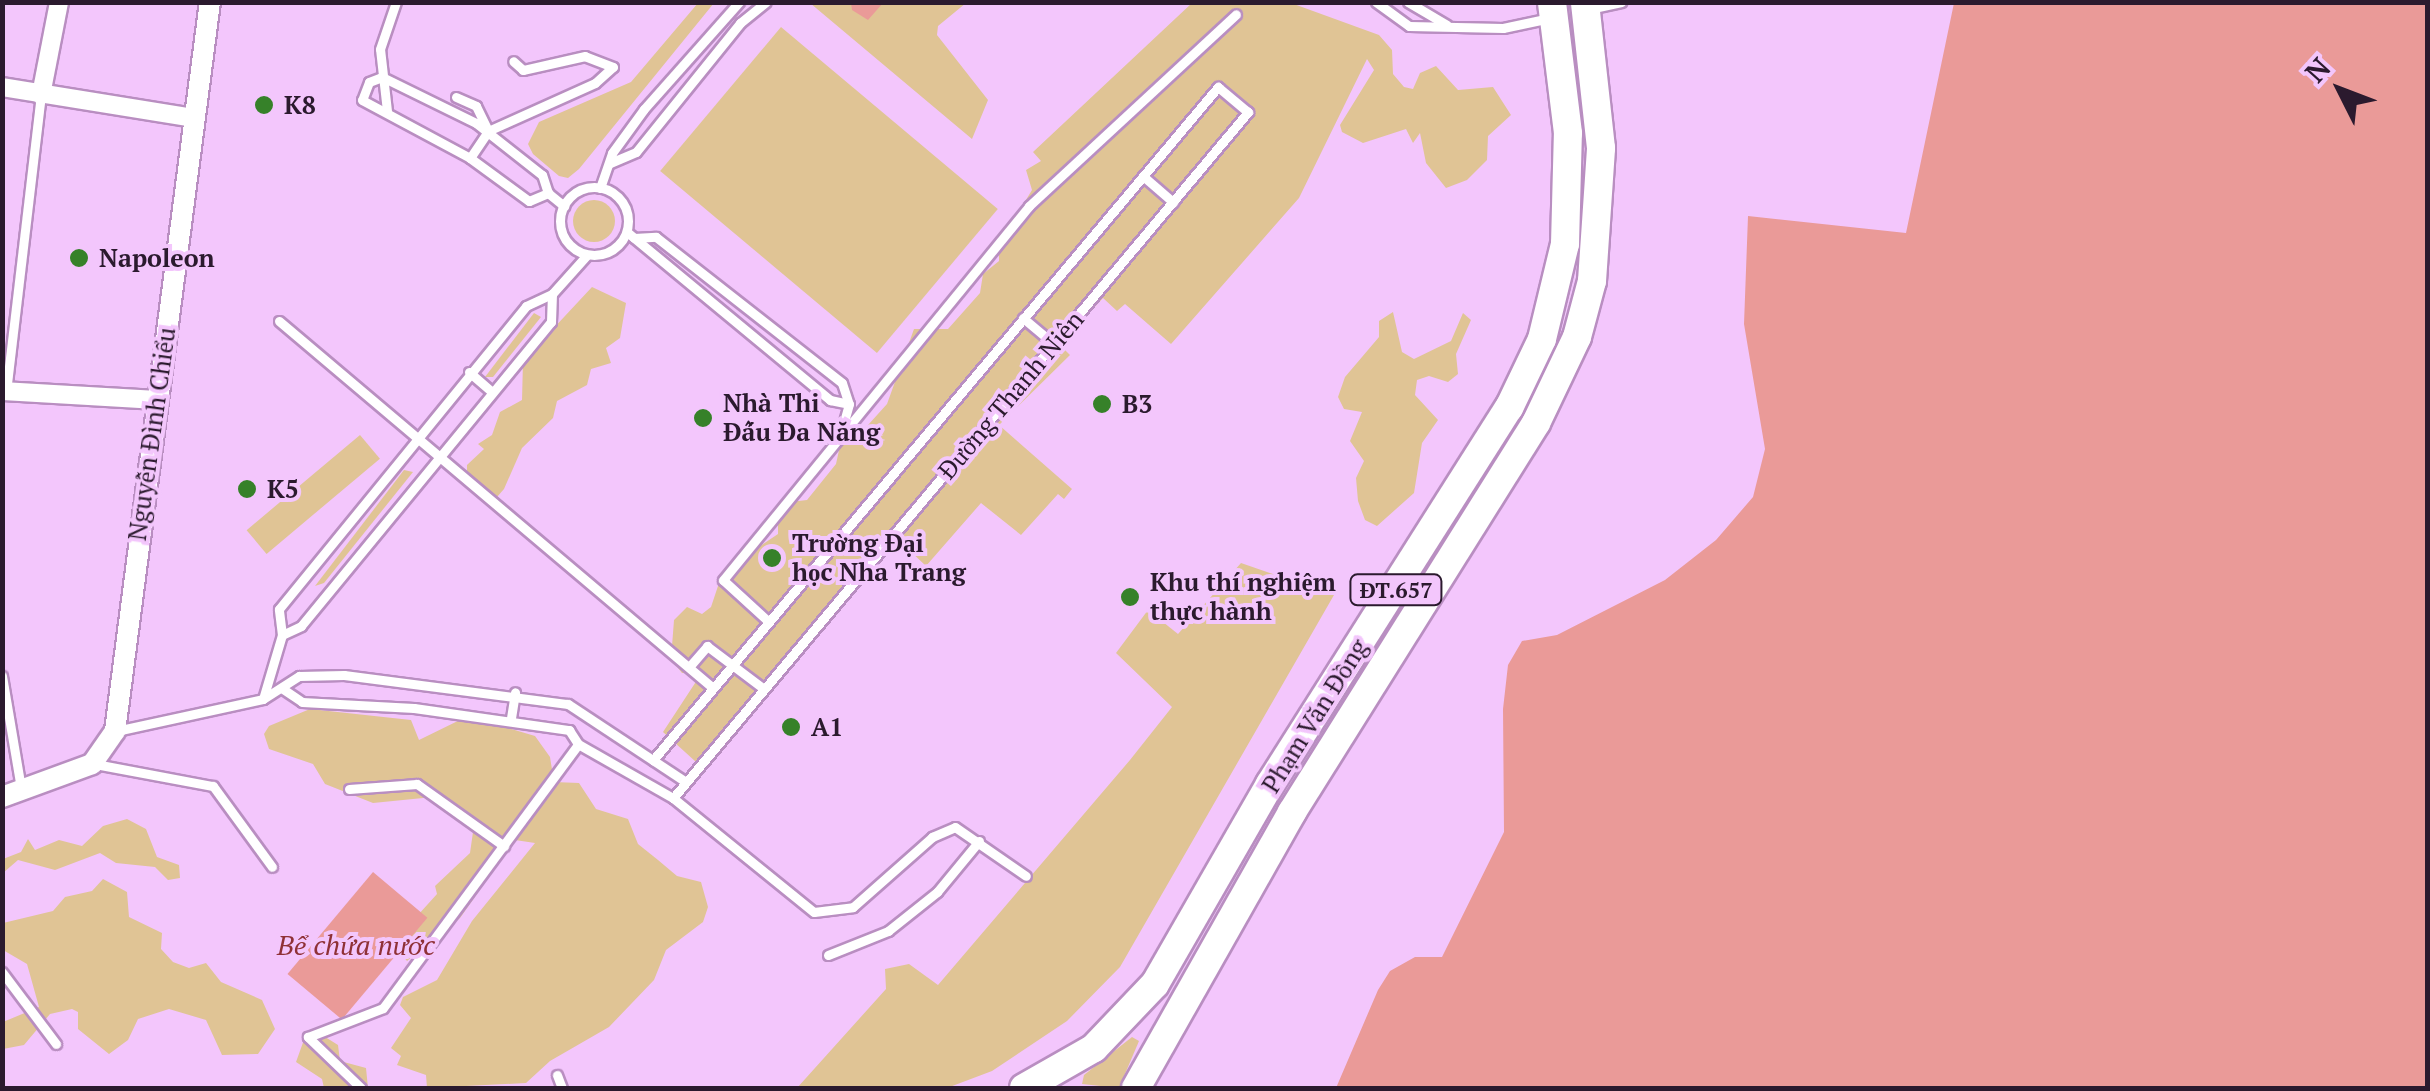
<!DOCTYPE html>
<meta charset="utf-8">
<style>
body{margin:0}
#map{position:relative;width:2430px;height:1091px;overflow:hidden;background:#f3c6fc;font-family:"PT Serif",serif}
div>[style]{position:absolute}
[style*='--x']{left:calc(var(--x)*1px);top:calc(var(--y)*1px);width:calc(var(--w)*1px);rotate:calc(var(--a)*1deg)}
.green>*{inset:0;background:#e0c495;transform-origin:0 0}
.round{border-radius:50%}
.water>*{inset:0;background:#ea9a98;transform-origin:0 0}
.roads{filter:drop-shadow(2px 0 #b98ec1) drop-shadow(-2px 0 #b98ec1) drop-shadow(0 2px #b98ec1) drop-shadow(0 -2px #b98ec1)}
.service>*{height:9px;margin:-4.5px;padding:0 4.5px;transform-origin:4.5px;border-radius:4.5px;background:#fff}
.service>.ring{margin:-4.5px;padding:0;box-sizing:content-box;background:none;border:9px solid #fff;border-radius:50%}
.minor>*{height:18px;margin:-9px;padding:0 9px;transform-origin:9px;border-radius:9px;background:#fff}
.tertiary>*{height:20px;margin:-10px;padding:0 10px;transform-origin:10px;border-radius:10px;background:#fff}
.primary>*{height:28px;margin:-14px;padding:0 14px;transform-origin:14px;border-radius:14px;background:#fff}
.dots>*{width:28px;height:28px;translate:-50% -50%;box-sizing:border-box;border:5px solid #f3c6fc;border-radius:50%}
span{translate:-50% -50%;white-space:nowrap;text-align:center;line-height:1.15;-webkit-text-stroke:8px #f3c6fc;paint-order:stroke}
.shield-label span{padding:2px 8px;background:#f3c6fc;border:2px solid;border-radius:8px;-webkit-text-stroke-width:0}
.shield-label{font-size:22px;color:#2b1a2e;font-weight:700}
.poi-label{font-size:25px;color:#2b1a2e;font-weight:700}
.left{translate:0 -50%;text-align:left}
.street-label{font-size:25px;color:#2b1a2e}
.water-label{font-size:28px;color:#8f3136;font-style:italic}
.frame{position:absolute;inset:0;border:5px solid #2b1a2e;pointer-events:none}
.north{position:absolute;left:2290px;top:40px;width:100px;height:100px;-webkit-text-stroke:8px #f3c6fc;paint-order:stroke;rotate:312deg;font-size:28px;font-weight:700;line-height:40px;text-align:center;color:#2b1a2e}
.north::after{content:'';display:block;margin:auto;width:35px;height:45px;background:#2b1a2e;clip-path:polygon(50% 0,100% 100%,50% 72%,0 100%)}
</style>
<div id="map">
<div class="green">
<i style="clip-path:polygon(698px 3px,714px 3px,579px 169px,568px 178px,559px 176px,533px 154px,528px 144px,539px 122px,631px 82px)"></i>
<i style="clip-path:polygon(810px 3px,966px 3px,938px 26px,937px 35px,988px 100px,972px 139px)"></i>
<i style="clip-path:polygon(1192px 3px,1291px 3px,1379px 35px,1392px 50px,1393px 74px,1404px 87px,1413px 89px,1420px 73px,1436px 66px,1458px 90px,1493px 87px,1511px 115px,1488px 136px,1487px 160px,1467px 180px,1446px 188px,1426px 163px,1420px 133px,1413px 143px,1406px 129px,1363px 143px,1342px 132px,1340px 125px,1374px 70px,1367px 59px,1299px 198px,1171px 344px,1125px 304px,1117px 311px,1103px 298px,1060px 345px,1070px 355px,999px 425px,1072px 489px,1064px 499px,1058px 494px,1021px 535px,981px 503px,926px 566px,893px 535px,696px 762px,663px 732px,701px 674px,682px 673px,671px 659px,674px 620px,687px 607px,702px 614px,711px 607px,723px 571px,778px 534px,778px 516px,790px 502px,807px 500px,836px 464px,841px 441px,859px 435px,887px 404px,914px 329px,948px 329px,980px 293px,983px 274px,999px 261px,999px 244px,1032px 190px,1026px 170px,1041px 161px,1033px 152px)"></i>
<i style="left:781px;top:27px;width:283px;height:188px;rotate:40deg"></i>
<i class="round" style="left:573px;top:200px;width:42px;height:42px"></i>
<i style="clip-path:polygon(592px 287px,626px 303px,620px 338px,606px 348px,611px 363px,591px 369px,587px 385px,557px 401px,553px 418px,522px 448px,504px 489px,497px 497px,475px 495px,467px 487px,467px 465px,484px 449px,478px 444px,492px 435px,500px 412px,522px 400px,523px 361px)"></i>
<i style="clip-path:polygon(1393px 312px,1402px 352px,1414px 359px,1451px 341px,1463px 313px,1471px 320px,1456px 354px,1458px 374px,1448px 382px,1429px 376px,1417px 380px,1415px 395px,1438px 420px,1422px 443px,1414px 493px,1377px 526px,1365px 520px,1358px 501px,1356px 478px,1364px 461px,1350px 441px,1362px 412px,1344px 409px,1338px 397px,1345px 377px,1379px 337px,1379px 321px)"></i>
<i style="clip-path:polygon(534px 313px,541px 317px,493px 377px,485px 377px)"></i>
<i style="left:360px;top:435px;width:31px;height:148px;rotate:50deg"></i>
<i style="clip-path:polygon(404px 470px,413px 472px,324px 583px,315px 586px)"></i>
<i style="clip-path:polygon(1241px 563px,1334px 595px,1120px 967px,1067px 1021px,992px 1071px,947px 1088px,797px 1088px,886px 989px,885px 969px,909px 964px,938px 985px,1130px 760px,1172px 707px,1116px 653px,1148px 610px,1178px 634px)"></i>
<i style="clip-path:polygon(310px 709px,411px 720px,419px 740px,468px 716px,535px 736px,550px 757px,554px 782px,579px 783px,596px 809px,628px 819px,638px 844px,658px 860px,677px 876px,701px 882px,708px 907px,703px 922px,666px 950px,654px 980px,609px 1027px,550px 1061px,526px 1083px,427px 1088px,426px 1075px,397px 1065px,401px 1056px,391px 1048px,411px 1018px,400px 1005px,403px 997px,437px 980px,472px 921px,535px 843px,515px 840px,460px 918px,407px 961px,402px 955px,418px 915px,437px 894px,435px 886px,470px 853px,474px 825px,443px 796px,373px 803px,325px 784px,313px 764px,269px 749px,264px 734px,269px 726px)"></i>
<i style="clip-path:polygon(127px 819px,146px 829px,157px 857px,179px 865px,180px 878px,168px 880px,155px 867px,116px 863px,100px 853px,55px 870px,18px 860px,3px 873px,3px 859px,21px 852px,28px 839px,35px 850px,59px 840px,82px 846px,103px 826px)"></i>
<i style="clip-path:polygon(103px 879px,127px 892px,129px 917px,162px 933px,161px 949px,173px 962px,189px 968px,206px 963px,221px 982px,262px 1000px,275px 1029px,258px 1054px,222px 1055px,206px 1020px,169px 1009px,138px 1019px,128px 1040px,109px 1054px,78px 1029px,78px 1012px,72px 1009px,50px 1014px,24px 1045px,3px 1049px,3px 1022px,39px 1007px,27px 964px,3px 950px,3px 923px,53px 911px,65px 897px,92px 891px)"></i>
<i style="clip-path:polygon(322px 1035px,338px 1045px,340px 1061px,366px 1068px,368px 1088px,324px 1088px,322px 1079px,296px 1062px,305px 1037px)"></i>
<i style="clip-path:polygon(1132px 1037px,1139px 1041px,1119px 1088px,1082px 1084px,1084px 1075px)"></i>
</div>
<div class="water">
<i style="clip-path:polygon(883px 3px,868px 20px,852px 10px,851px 3px)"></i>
<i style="clip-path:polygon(1954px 3px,2427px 3px,2427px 1088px,1336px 1088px,1378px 990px,1390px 971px,1415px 957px,1442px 957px,1504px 832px,1503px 709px,1508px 665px,1522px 641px,1557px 635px,1665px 580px,1716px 540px,1753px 497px,1765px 449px,1744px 324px,1748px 216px,1906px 233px)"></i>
<i style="left:373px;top:872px;width:71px;height:133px;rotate:40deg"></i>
</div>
<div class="roads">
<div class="service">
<i style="--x:1376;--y:2;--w:41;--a:36"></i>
<i style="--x:1409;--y:26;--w:94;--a:1.2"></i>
<i style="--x:1503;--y:28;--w:48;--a:-12"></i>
<i style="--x:1408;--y:2;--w:45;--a:30.5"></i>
<i style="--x:1589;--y:9;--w:33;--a:-12"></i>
<i style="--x:456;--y:97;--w:22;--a:24"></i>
<i style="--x:476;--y:106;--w:25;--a:64"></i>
<i style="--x:387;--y:111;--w:62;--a:-96.4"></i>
<i style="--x:380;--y:49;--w:50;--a:-71.2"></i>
<i style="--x:470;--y:158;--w:32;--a:-56"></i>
<i style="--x:488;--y:131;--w:117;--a:-24.2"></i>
<i style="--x:595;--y:83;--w:24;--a:-42"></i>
<i style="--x:613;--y:67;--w:30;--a:-159"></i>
<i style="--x:585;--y:56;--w:64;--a:167.3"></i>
<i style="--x:523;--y:70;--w:13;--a:-138"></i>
<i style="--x:610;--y:163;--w:28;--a:-23"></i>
<i style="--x:636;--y:152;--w:166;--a:-51.1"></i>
<i style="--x:740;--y:23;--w:33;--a:-39"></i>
<i style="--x:1143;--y:176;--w:40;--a:41"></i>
<i class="ring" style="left:560px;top:187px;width:59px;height:59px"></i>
<i style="--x:600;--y:188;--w:37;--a:-71"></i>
<i style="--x:612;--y:153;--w:54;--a:-54"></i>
<i style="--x:644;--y:109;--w:143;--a:-48.4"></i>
<i style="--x:548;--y:193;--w:19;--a:-108"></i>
<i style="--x:542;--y:175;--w:84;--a:-141.8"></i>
<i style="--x:476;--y:123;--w:105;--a:-153.9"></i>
<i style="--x:382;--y:77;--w:14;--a:159"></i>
<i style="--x:369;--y:82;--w:19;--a:111"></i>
<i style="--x:362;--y:100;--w:123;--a:28.2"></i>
<i style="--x:470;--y:158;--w:73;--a:36.1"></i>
<i style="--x:529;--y:201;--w:21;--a:-23"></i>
<i style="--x:548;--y:193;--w:21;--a:39"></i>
<i style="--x:627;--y:232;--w:264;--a:39.6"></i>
<i style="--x:830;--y:400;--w:19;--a:12"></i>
<i style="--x:849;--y:404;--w:29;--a:106"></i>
<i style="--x:634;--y:238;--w:22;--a:-3"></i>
<i style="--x:656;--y:237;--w:236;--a:38.1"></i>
<i style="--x:842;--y:383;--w:22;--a:72"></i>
<i style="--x:1023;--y:318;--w:40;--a:40"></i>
<i style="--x:279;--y:321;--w:568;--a:40.22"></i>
<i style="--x:469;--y:372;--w:30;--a:41"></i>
<i style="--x:6;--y:392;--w:299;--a:-83.3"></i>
<i style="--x:769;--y:622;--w:62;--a:-137.6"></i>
<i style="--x:723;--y:580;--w:483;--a:-50.7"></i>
<i style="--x:1029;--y:206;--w:282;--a:-42.8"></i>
<i style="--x:282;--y:635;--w:21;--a:-25"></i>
<i style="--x:301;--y:626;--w:394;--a:-50.6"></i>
<i style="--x:551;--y:322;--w:28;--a:-88"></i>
<i style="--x:689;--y:667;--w:28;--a:-49"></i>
<i style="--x:707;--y:646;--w:71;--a:37"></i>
<i style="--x:2;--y:676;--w:114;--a:80.4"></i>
<i style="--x:283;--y:689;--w:23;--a:34"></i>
<i style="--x:302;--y:702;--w:112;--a:3.1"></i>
<i style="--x:414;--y:708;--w:157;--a:8.1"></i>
<i style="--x:569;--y:730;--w:17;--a:57"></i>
<i style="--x:578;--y:744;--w:109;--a:29.6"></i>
<i style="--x:673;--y:798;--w:181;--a:39"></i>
<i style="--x:814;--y:912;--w:39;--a:-7"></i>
<i style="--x:853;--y:907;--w:106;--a:-41.5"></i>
<i style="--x:932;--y:837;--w:25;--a:-23"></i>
<i style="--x:955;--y:827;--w:86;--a:34.6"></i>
<i style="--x:263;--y:699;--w:67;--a:-73.5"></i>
<i style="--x:282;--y:635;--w:26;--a:-97"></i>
<i style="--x:279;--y:609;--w:391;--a:-50.8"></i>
<i style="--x:526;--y:306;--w:29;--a:-25"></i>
<i style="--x:552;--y:294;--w:52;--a:-48.1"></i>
<i style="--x:511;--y:718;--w:26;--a:-81"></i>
<i style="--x:116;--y:731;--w:150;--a:-12.3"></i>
<i style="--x:263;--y:699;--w:43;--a:-32.6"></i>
<i style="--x:299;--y:676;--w:45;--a:-1.3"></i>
<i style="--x:344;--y:675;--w:226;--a:7.4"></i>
<i style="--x:568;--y:704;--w:141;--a:33.5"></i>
<i style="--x:653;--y:760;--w:879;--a:-49.99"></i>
<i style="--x:1218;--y:87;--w:39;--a:40"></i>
<i style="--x:1248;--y:112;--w:895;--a:129.97"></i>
<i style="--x:95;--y:764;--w:120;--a:10.6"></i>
<i style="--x:213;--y:786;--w:100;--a:53.9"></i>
<i style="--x:349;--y:789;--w:68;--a:-4.2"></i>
<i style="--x:417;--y:784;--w:107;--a:35.5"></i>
<i style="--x:828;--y:955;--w:65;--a:-21.8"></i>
<i style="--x:888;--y:931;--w:63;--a:-38.5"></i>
<i style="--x:937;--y:892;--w:66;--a:-50.5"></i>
<i style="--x:2;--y:972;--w:90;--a:53.1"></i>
<i style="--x:557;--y:1075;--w:14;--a:69"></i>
<i style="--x:361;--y:1088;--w:74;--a:-136.1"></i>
<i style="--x:308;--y:1037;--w:80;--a:-21.1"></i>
<i style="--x:383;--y:1008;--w:328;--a:-53.5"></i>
</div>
<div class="minor">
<i style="--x:2;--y:87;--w:194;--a:9.2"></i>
<i style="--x:41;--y:95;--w:95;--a:-79"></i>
<i style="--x:2;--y:391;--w:155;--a:3.3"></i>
</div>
<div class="tertiary">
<i style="--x:2;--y:797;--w:96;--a:-20.1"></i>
<i style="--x:92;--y:764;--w:40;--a:-55.1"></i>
<i style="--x:115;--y:731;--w:735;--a:-82.58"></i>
</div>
<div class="primary">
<i style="--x:1024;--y:1088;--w:81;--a:-29.7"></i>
<i style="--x:1094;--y:1048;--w:88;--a:-46.4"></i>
<i style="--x:1155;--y:984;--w:231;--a:-60.1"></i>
<i style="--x:1270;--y:784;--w:446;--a:-57.6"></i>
<i style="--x:1509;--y:408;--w:76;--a:-64.4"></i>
<i style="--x:1542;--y:339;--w:98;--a:-76.4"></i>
<i style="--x:1565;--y:244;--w:111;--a:-88.5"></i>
<i style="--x:1568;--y:133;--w:132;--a:-97"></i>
<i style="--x:1136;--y:1088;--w:317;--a:-60.5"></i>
<i style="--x:1292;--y:812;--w:459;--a:-57.9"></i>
<i style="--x:1536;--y:423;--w:95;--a:-64.5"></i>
<i style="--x:1577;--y:337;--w:58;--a:-75"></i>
<i style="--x:1592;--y:281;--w:133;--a:-86.1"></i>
<i style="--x:1601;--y:148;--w:147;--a:-96.3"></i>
</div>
</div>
<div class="dots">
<i style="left:264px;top:105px;background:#368129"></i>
<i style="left:79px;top:258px;background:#368129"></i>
<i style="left:1102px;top:404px;background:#368129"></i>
<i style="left:703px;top:418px;background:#368129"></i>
<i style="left:247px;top:489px;background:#368129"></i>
<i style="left:772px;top:558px;background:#368129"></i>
<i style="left:1130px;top:597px;background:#368129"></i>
<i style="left:791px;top:727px;background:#368129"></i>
</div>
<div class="shield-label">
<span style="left:1396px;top:590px">ĐT.657</span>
</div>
<div class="poi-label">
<span class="left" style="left:284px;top:105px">K8</span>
<span class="left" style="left:99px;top:258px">Napoleon</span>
<span class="left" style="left:723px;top:418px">Nhà Thi<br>Đấu Đa Năng</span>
<span class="left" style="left:1122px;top:404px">B3</span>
<span class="left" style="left:267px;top:489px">K5</span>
<span class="left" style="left:792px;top:558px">Trường Đại<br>học Nha Trang</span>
<span class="left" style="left:1150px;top:597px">Khu thí nghiệm<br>thực hành</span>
<span class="left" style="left:811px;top:727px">A1</span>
</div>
<div class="street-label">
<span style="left:1011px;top:395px;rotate:-50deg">Đường Thanh Niên</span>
<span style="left:152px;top:434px;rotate:-82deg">Nguyễn Đình Chiểu</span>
<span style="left:1315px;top:716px;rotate:-58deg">Phạm Văn Đồng</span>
</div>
<div class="water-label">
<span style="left:356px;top:945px">Bể chứa nước</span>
</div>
<div class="frame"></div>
<div class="north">N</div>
</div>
